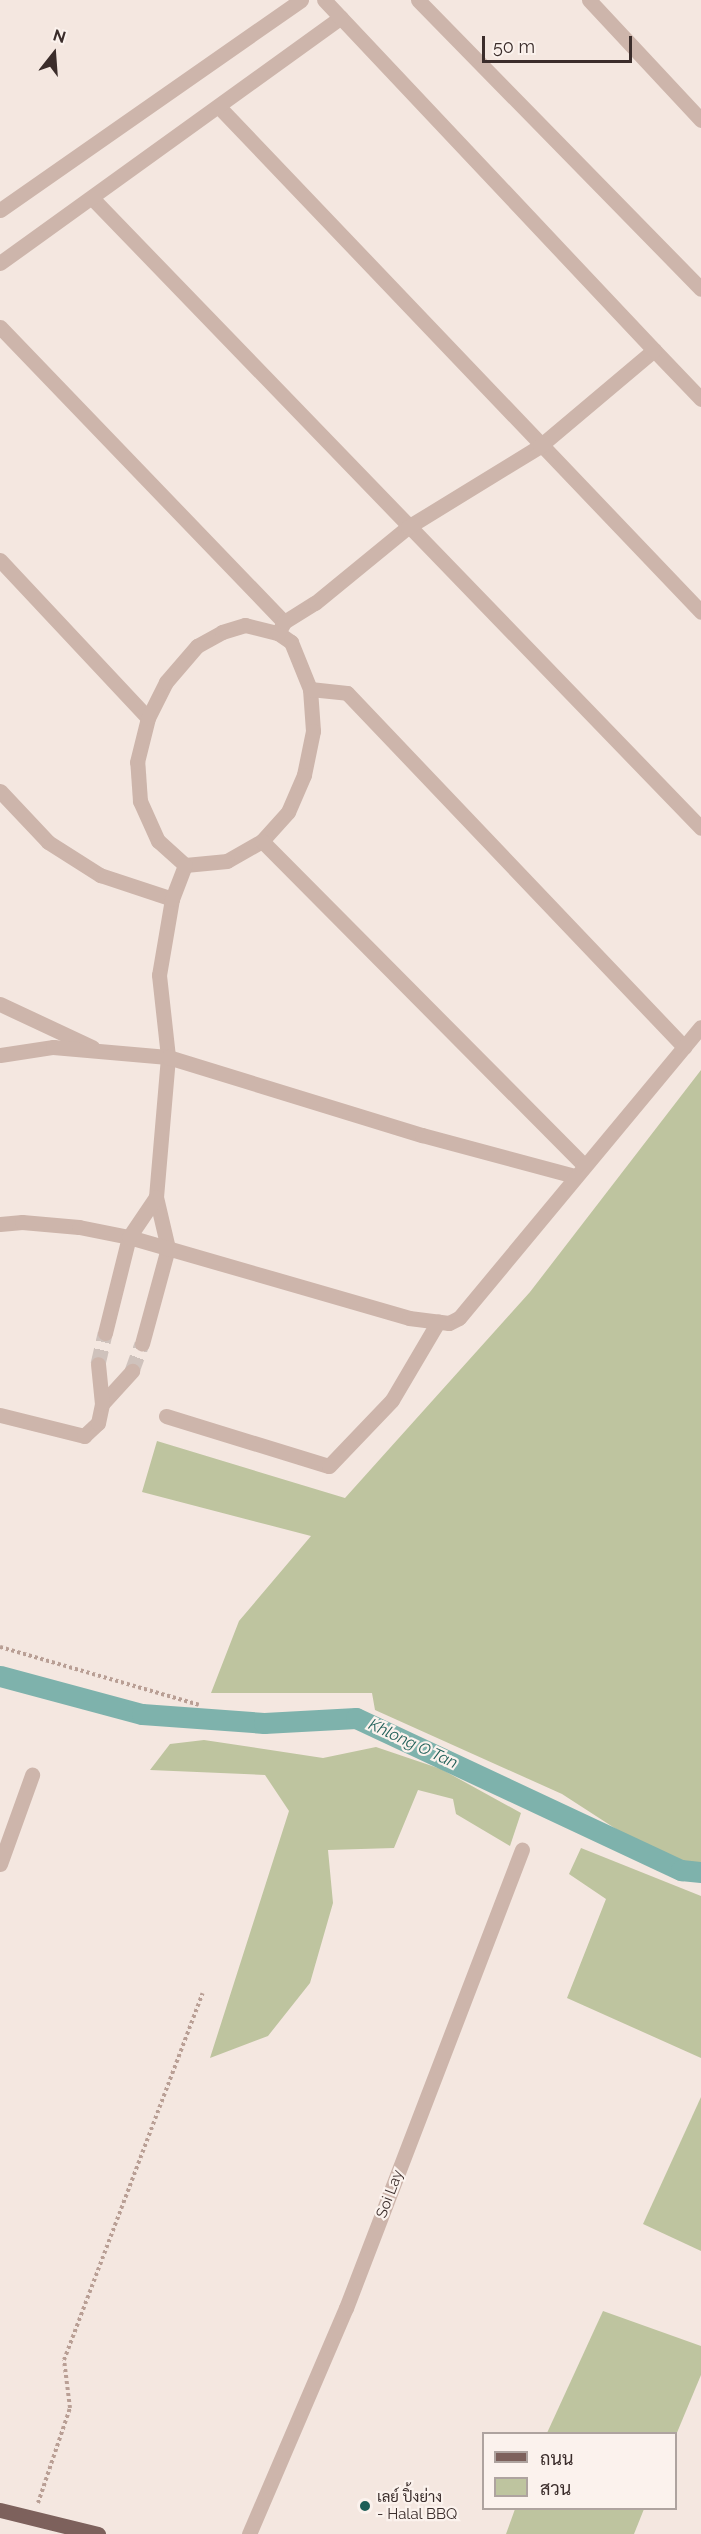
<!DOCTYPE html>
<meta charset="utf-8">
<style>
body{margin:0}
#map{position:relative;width:701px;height:2534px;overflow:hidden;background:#f4e7e0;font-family:Raleway,Sarabun,sans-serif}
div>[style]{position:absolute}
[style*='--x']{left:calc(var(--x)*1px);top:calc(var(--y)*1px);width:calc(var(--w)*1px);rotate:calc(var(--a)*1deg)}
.green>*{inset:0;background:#bec49f}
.canal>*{height:21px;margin:-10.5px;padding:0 10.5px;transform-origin:10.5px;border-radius:10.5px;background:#7eb2ac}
.minor-tunnel>*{height:15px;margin-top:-7.5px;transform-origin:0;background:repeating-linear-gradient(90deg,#cfc2bc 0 15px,transparent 0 23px)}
.path>*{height:4px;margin-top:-2px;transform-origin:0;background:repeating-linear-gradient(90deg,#b99f95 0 3px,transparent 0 6px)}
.minor>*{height:15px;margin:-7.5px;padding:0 7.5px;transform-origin:7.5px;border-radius:7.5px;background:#cdb5ab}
.primary>*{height:15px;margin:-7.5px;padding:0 7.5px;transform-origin:7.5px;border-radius:7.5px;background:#7d615c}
.dots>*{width:16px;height:16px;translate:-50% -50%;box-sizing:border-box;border:3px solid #fbf2ed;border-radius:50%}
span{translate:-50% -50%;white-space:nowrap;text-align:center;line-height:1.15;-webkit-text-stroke:4.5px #fbf2ed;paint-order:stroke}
.street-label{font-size:15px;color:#3b2d2b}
.poi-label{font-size:15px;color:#3b2d2b}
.left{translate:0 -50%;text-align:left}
.water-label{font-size:16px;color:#1e5e57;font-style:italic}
.legend{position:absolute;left:482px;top:2432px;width:195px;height:78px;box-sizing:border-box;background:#fbf2ed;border:2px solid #aea39f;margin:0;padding:8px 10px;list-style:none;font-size:18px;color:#3b2d2b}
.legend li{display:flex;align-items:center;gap:12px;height:30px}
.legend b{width:30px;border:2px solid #aea39f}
.north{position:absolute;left:24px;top:24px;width:60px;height:60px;-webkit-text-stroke:4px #fbf2ed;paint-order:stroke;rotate:17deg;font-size:16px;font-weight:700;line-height:24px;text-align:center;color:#3b2d2b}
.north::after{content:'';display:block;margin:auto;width:21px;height:27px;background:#3b2d2b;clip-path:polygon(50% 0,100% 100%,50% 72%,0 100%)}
.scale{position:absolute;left:482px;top:36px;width:150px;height:27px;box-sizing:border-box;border:3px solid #3b2d2b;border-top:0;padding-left:8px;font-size:18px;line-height:21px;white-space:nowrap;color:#3b2d2b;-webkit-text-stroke:4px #fbf2ed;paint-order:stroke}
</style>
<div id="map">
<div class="green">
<i style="clip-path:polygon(701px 1070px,701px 1864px,674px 1860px,630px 1838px,562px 1794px,375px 1710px,372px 1693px,211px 1693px,239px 1621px,311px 1536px,142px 1492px,157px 1441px,345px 1498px,530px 1292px)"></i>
<i style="clip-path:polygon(204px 1740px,323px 1758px,376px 1747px,441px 1769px,521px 1813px,510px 1846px,456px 1814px,453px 1799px,418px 1790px,394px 1848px,328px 1850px,333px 1903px,310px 1983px,268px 2036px,210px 2058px,289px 1811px,265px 1775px,150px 1770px,170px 1744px)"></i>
<i style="clip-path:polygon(581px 1848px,701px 1896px,701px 2058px,567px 1998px,606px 1899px,569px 1874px)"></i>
<i style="clip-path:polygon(701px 2097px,701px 2251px,643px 2224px)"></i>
<i style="clip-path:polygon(603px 2311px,701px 2346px,701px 2375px,676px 2435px,547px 2433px)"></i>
<i style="clip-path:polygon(515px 2509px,515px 2508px,644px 2509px,634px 2534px,506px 2534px)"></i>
</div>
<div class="canal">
<i style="--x:0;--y:1676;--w:147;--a:15"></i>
<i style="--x:142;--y:1714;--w:122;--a:4.2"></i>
<i style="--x:264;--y:1723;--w:92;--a:-3.1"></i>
<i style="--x:356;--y:1718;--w:359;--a:25.1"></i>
<i style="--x:681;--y:1870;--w:20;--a:6"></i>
</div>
<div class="minor-tunnel">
<i style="--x:98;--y:1364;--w:32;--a:-77"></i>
<i style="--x:132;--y:1371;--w:29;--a:-70"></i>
</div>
<div class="path">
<i style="--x:0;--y:1647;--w:207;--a:16.2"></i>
<i style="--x:38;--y:2503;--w:100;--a:-71.4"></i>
<i style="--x:70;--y:2408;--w:48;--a:-97.1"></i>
<i style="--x:64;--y:2360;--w:392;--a:-69.3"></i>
</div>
<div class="minor">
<i style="--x:418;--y:0;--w:404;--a:45.6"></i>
<i style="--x:589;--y:0;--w:164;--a:47"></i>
<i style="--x:219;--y:107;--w:698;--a:46.33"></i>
<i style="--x:92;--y:198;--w:876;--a:45.97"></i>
<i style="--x:0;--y:210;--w:367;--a:-34.9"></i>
<i style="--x:0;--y:263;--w:420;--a:-35.8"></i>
<i style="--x:0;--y:327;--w:409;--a:46.1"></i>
<i style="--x:654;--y:350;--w:68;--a:46.2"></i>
<i style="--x:0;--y:560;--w:216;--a:46.9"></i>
<i style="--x:245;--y:625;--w:34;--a:14"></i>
<i style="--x:278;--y:633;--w:16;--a:35"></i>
<i style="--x:291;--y:642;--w:51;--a:68"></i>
<i style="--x:310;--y:689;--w:42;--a:85.9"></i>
<i style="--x:313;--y:731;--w:45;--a:101.6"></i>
<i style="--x:304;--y:775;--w:40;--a:113.4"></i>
<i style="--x:288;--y:812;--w:39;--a:132"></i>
<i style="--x:262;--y:841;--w:40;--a:150.3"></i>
<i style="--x:227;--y:861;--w:42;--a:174.6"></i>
<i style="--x:185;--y:865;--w:36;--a:-138"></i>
<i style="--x:158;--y:841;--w:44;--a:-114.2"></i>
<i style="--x:140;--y:801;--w:39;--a:-94"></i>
<i style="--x:137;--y:762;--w:45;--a:-76"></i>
<i style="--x:148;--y:718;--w:40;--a:-63.4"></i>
<i style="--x:166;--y:682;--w:48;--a:-49.3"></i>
<i style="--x:197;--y:646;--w:29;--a:-29"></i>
<i style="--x:222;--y:632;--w:24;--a:-17"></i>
<i style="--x:278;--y:633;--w:13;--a:-61"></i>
<i style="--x:284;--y:622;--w:36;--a:-32"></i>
<i style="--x:315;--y:603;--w:120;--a:-39.3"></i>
<i style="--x:408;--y:527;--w:155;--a:-31.5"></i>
<i style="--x:540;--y:446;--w:149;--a:-40.1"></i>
<i style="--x:654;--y:350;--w:481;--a:-133.3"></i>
<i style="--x:310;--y:689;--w:37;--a:6"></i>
<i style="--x:347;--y:693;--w:489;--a:46.4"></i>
<i style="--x:0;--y:791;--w:70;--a:46.7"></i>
<i style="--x:48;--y:842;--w:62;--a:32.4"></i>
<i style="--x:100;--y:875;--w:76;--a:18.4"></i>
<i style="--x:172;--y:899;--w:77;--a:99.7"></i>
<i style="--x:159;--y:975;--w:82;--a:83.7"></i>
<i style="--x:168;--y:1057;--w:141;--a:94.9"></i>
<i style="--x:156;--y:1197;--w:52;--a:76.8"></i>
<i style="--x:168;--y:1248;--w:99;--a:105.2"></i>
<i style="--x:262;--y:841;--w:457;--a:45.2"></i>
<i style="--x:172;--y:899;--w:36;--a:-69"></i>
<i style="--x:0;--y:1004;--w:102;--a:25.1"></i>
<i style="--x:0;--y:1055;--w:54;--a:-8.6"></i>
<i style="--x:53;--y:1047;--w:115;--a:5"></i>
<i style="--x:168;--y:1057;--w:266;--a:17.1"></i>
<i style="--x:422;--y:1135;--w:158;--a:15"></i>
<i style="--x:0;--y:1224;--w:22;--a:-5"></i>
<i style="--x:22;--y:1222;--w:57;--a:5"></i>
<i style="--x:79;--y:1227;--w:51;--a:11.3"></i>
<i style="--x:129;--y:1237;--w:291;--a:16.1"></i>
<i style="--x:409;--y:1318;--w:40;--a:7.1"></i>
<i style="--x:449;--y:1323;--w:11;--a:-27"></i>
<i style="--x:459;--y:1318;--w:378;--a:-50.3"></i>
<i style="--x:105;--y:1333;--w:99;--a:-76"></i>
<i style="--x:129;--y:1237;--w:48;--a:-56"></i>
<i style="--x:102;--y:1404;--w:45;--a:-47.7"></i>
<i style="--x:0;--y:1415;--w:87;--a:14"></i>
<i style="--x:84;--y:1436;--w:19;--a:-43"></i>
<i style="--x:98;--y:1423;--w:19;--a:-78"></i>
<i style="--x:102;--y:1404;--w:40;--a:-95.7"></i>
<i style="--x:166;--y:1416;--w:170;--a:17.1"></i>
<i style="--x:329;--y:1466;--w:91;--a:-46.3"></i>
<i style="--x:392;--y:1400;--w:91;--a:-59.5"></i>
<i style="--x:0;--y:1864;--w:95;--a:-70.2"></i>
<i style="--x:249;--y:2534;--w:246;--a:-66.8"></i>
<i style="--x:346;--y:2308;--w:491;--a:-69"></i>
</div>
<div class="primary">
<i style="--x:0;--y:2510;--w:101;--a:13.8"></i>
</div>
<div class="dots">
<i style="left:365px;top:2506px;background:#1e5e57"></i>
</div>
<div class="street-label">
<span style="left:390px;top:2194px;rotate:-69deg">Soi Lay</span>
</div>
<div class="poi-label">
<span class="left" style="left:377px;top:2506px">เลย์ ปิ้งย่าง<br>- Halal BBQ</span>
</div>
<div class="water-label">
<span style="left:413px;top:1744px;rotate:25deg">Khlong O Tan</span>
</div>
<ul class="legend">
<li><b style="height:8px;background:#7d615c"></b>ถนน</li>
<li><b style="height:16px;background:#bec49f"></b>สวน</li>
</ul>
<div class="north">N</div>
<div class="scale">50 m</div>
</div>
